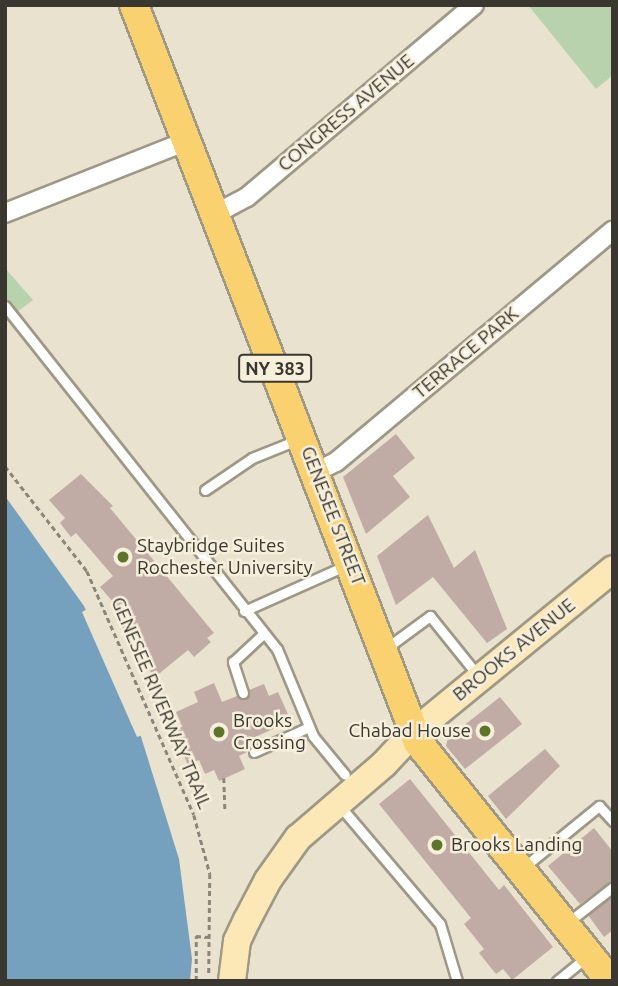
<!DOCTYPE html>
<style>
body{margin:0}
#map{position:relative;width:618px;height:986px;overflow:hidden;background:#e8e2cf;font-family:Ubuntu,sans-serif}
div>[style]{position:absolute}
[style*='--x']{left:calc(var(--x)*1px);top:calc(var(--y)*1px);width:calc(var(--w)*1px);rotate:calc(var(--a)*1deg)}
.green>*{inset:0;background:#b7d2ad}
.water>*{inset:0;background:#76a1be}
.pier>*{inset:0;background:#e8e2cf}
.building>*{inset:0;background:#c0aba5}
.path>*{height:2.5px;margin-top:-1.25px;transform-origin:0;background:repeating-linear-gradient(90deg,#8a8679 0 5px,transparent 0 8.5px)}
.roads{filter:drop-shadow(2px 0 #9e9886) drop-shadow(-2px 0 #9e9886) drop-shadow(0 2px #9e9886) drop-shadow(0 -2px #9e9886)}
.lane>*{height:9px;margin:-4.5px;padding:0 4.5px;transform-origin:4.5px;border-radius:4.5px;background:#fff}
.street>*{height:18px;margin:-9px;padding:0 9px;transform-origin:9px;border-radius:9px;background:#fff}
.secondary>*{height:26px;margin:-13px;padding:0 13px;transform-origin:13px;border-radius:13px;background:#fce8b6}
.primary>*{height:28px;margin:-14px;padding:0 14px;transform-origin:14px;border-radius:14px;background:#f9d16e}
.dots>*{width:19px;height:19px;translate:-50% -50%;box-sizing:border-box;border:4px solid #f6efdc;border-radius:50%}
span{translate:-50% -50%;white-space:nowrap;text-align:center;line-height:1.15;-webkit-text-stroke:5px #f6efdc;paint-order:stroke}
.shield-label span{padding:2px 5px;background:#f6efdc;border:2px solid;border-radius:5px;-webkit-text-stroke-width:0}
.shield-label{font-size:18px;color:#39372f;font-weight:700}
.street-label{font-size:19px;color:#39372f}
.poi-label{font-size:19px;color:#39372f}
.left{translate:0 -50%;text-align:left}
.right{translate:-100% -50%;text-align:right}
.frame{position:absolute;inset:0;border:7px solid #39372f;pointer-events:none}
</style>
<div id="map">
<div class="green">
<i style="clip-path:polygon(528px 5px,613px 5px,613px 75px,596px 89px)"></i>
<i style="clip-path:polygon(5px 268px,33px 300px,5px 321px)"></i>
</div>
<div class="water">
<i style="clip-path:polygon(5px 496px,84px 606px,133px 711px,179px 859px,192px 959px,190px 981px,5px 981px)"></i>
</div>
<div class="pier">
<i style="clip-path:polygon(89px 608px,136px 709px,143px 735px,137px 737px,82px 612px)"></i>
</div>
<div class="building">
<i style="clip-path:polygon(396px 434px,415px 458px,393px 476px,410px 497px,366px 534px,343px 477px)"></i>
<i style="clip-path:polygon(81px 474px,113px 506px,110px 508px,214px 633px,207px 638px,211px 642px,194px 657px,188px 650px,155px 677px,131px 648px,136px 643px,120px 624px,127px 618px,100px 587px,113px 576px,76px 533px,71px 537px,60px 523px,65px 518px,49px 500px)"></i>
<i style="clip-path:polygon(428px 515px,454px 568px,475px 550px,507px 629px,487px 643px,433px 577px,396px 605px,377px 556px)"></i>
<i style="clip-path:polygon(214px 683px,222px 702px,237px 696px,246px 699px,249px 690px,264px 684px,269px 696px,278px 692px,291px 721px,244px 742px,247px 752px,239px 756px,245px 769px,219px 781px,214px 770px,205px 774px,199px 760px,188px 765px,173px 731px,182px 726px,176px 712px,198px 702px,194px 692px)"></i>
<i style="clip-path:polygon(500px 697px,522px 724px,465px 769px,446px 746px,448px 738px)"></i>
<i style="clip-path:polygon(545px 749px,560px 766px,506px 819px,488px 796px)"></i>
<i style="clip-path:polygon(410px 779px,499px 890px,504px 885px,553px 947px,512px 980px,503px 969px,496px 974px,479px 953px,484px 949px,464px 924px,471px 918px,379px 804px)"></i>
<i style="clip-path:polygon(594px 828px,613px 852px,613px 880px,580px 904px,548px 866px)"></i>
<i style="clip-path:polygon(613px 896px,613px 930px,604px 937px,588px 915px)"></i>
</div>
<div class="path">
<i style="--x:5;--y:466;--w:133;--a:52"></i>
<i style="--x:87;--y:571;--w:266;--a:66.3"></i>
<i style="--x:194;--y:815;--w:61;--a:74.8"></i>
<i style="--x:210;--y:874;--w:100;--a:90.6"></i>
<i style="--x:224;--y:778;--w:31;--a:88"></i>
<i style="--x:196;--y:981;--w:45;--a:-90"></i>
<i style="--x:196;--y:936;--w:12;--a:5"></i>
</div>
<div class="roads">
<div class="lane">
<i style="--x:5;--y:306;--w:438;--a:51.6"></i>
<i style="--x:277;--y:649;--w:94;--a:67.5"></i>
<i style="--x:313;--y:736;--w:50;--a:50.6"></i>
<i style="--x:205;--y:490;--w:57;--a:-34.2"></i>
<i style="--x:252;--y:458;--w:48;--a:-21.8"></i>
<i style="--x:244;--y:611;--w:113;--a:-24.1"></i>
<i style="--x:385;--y:649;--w:56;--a:-36.3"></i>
<i style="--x:430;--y:616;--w:78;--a:51.2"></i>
<i style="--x:243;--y:693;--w:33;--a:-108"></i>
<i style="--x:233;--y:662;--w:40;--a:-43"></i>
<i style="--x:254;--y:752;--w:60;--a:-24.4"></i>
<i style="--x:339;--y:805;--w:156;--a:49.7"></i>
<i style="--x:440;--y:924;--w:59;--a:73.4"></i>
<i style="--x:524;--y:867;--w:97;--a:-39.1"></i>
<i style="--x:599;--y:806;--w:21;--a:47"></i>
<i style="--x:567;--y:923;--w:58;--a:-38"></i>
<i style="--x:557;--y:981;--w:36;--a:-39"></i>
</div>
<div class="street">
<i style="--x:5;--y:213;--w:196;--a:-21.6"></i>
<i style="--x:215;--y:214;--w:36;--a:-28"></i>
<i style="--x:247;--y:197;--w:297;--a:-40.2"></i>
<i style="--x:316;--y:472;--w:22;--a:-27"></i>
<i style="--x:336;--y:462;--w:361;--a:-39.9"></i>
</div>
<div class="secondary">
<i style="--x:232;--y:981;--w:40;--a:-82.9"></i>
<i style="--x:237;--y:941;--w:23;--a:-65"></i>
<i style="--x:247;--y:920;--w:45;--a:-62.3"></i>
<i style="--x:268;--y:880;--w:52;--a:-54.5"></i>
<i style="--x:298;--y:838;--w:113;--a:-40.7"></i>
<i style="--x:384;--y:764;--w:44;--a:-46.8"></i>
<i style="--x:414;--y:732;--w:257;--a:-39.3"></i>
</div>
<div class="primary">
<i style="--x:134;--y:5;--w:790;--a:68.93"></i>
<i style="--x:418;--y:742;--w:307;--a:51.2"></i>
</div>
</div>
<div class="dots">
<i style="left:123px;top:557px;background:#5c7527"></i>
<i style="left:485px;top:731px;background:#5c7527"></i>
<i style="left:219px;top:732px;background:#5c7527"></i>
<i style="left:437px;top:845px;background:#5c7527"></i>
</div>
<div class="shield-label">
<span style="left:275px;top:368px">NY 383</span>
</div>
<div class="street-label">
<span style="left:346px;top:113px;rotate:-40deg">CONGRESS AVENUE</span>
<span style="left:466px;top:353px;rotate:-40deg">TERRACE PARK</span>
<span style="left:333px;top:516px;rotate:69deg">GENESEE STREET</span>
<span style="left:514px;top:650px;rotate:-39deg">BROOKS AVENUE</span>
<span style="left:161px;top:703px;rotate:67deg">GENESEE RIVERWAY TRAIL</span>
</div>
<div class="poi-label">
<span class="left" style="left:137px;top:557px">Staybridge Suites<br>Rochester University</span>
<span class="left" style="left:233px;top:732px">Brooks<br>Crossing</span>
<span class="right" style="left:471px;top:731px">Chabad House</span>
<span class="left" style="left:451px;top:845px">Brooks Landing</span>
</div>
<div class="frame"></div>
</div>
